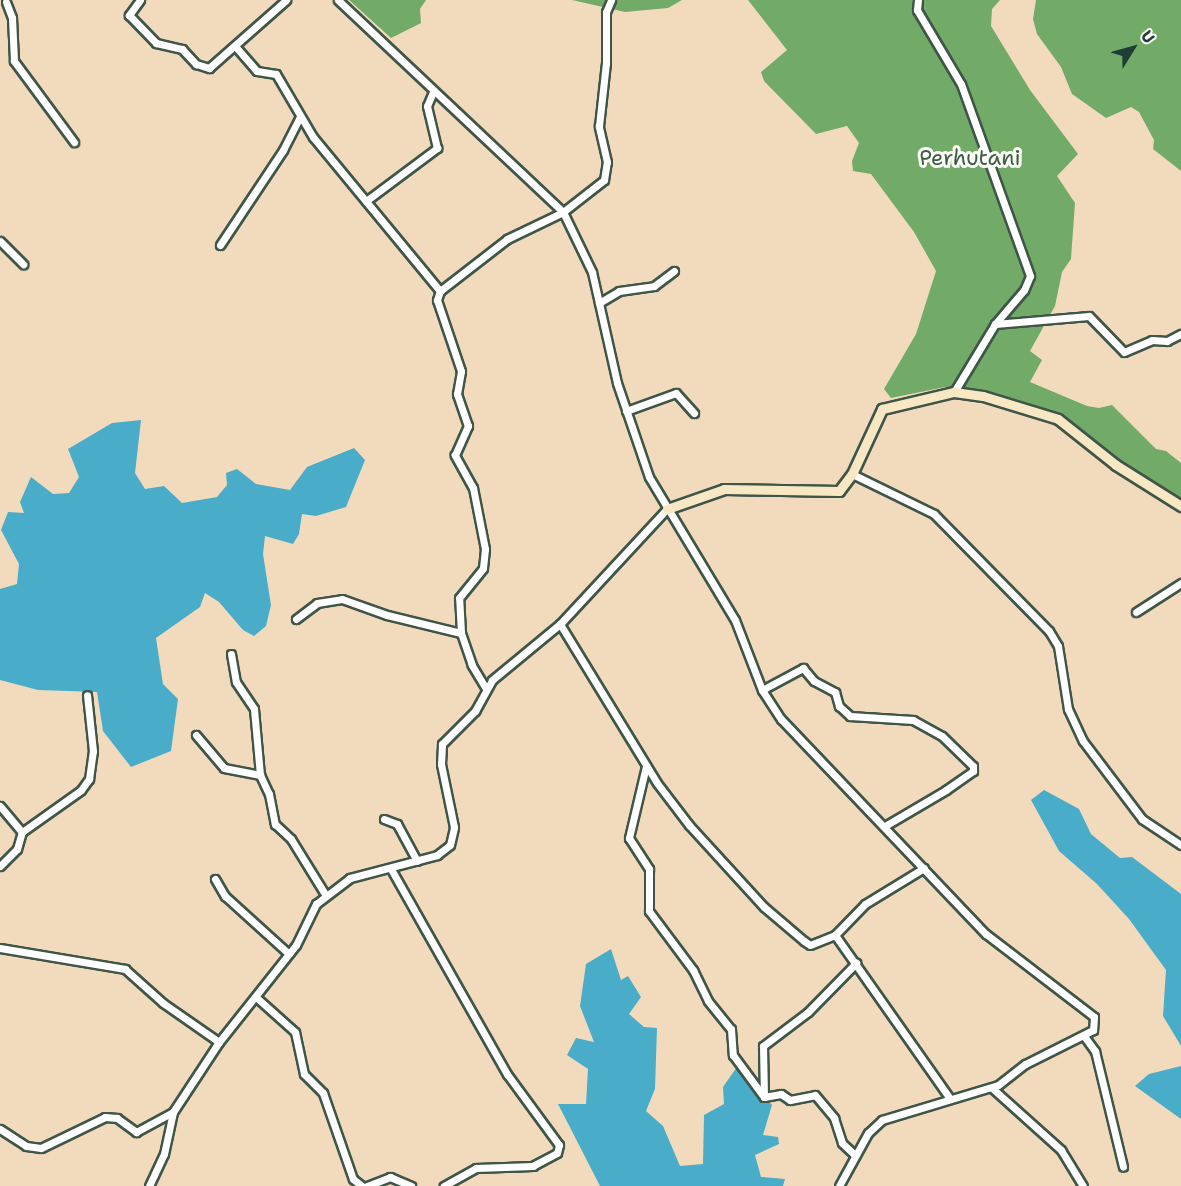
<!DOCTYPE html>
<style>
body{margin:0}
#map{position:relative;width:1181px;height:1186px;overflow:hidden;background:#f2dbbc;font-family:"Shantell Sans",sans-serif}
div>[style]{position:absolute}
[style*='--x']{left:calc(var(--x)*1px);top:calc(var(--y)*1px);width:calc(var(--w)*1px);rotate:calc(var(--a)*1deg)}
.forest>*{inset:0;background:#72aa68}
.water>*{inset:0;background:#49acc8}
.roads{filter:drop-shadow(2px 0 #3f5548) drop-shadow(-2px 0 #3f5548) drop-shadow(0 2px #3f5548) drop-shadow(0 -2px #3f5548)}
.street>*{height:7px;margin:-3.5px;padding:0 3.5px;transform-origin:3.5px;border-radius:3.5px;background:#fff}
.secondary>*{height:9px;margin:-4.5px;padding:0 4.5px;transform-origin:4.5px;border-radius:4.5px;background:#f7e8c3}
span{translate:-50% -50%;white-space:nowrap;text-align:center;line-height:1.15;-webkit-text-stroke:6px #fdfcf7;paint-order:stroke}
.park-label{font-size:22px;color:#3b5f45}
.north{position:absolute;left:1103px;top:18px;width:60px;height:60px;-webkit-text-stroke:4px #fdfcf7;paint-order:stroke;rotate:53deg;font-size:16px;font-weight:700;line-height:24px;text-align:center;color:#1f3d34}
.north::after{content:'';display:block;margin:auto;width:21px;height:27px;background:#1f3d34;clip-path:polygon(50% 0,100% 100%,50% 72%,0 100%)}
</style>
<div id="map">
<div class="forest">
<i style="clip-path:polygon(349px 0,426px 0,420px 9px,421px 23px,391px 38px)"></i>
<i style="clip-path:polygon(572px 0,682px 0,668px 8px,625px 12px)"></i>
<i style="clip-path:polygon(748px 0,1000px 0,992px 9px,991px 26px,1030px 90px,1078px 154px,1057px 176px,1075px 203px,1071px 259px,1062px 272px,1055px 306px,1030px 351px,1042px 360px,1030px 382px,1087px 406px,1099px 408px,1112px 405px,1156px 449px,1166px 451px,1181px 463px,1181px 502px,1118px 463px,1060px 418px,962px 388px,945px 387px,891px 398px,884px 389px,916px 334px,936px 271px,914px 232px,871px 174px,853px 171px,852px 161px,859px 143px,847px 126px,816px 134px,764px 81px,761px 72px,787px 50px)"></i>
<i style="clip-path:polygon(1036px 0,1181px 0,1181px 171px,1153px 149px,1154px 140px,1139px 112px,1131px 107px,1106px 118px,1072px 94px,1061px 67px,1037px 34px,1033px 19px)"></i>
</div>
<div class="water">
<i style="clip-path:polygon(141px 420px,135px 473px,145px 489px,164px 486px,182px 503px,217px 497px,227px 485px,226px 473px,237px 469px,256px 484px,290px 490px,307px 467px,354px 448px,365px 460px,346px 507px,316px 516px,302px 514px,299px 534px,293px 544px,265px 536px,263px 554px,271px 605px,266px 626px,254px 636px,243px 630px,219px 602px,205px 593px,200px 607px,156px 638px,163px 684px,178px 699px,171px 751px,131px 767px,103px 731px,97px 692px,38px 690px,0 680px,0 589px,17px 584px,19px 564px,1px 530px,8px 512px,24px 513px,20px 502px,31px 477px,53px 494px,69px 493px,79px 477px,68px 449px,112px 423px)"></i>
<i style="clip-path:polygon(1044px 790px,1079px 809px,1091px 834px,1120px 858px,1132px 857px,1181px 894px,1181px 1046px,1163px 1016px,1166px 970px,1129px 919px,1097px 884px,1059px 851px,1031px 800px)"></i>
<i style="clip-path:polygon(611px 949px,621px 980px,628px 976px,641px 997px,629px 1014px,644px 1027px,657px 1028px,655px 1089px,646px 1111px,663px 1126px,680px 1166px,703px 1164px,704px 1115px,724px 1104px,723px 1087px,737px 1067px,772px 1105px,763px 1135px,778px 1137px,779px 1144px,755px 1155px,761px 1177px,785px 1179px,783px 1186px,600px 1186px,558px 1104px,586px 1104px,588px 1069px,567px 1055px,576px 1038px,594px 1042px,580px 1006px,586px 964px)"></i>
<i style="clip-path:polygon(1181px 1066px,1181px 1119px,1135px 1086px,1149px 1074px)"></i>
</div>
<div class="roads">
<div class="street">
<i style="--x:140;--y:0;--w:19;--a:126"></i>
<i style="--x:129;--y:15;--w:39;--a:46"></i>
<i style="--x:156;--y:43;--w:27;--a:13"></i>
<i style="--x:182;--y:49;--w:21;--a:47"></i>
<i style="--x:196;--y:64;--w:14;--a:17"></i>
<i style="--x:209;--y:68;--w:103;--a:-41.4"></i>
<i style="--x:338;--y:0;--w:309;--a:43.3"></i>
<i style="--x:563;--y:212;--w:67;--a:64.2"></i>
<i style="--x:592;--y:272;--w:114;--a:77.3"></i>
<i style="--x:617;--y:383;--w:99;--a:71.2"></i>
<i style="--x:649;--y:477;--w:167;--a:59"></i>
<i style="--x:735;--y:620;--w:75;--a:68.9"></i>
<i style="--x:762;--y:690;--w:35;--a:57"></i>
<i style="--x:781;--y:719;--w:297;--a:46.4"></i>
<i style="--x:986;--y:934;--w:136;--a:37.5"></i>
<i style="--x:1094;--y:1017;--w:13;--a:94"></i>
<i style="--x:1093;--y:1030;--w:76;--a:153.4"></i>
<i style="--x:1025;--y:1064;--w:34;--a:142"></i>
<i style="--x:998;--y:1085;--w:121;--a:163.2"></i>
<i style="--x:882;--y:1120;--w:19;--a:137"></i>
<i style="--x:868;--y:1133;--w:60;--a:118.7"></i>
<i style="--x:918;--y:0;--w:10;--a:96"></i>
<i style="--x:917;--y:10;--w:86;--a:59.3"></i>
<i style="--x:961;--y:84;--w:204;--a:70.2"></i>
<i style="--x:1030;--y:276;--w:15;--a:113"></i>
<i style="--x:1024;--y:290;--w:45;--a:130.5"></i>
<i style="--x:995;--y:324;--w:79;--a:121.1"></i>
<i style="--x:6;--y:2;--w:17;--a:69"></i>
<i style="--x:12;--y:18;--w:43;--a:87.3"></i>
<i style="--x:14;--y:61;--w:101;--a:53.5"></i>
<i style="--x:235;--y:46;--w:33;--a:49"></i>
<i style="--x:257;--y:71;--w:19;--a:9"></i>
<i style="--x:276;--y:74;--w:73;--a:59.6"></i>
<i style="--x:313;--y:137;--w:200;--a:50.5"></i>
<i style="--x:366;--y:201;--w:89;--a:-36.7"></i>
<i style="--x:437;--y:148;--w:43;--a:-103.4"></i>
<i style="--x:427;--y:106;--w:15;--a:-67"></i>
<i style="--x:0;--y:241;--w:33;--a:45"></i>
<i style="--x:220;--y:245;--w:114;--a:-56.4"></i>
<i style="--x:283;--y:150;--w:37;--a:-63"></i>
<i style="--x:599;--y:303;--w:23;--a:-31"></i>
<i style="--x:619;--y:291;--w:35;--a:-8"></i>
<i style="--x:654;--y:286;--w:25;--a:-37"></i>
<i style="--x:995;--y:324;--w:94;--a:-4.9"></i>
<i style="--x:1089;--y:316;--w:50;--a:45.8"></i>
<i style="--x:1124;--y:352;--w:30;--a:-23"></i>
<i style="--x:1152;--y:340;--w:15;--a:4"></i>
<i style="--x:1167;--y:341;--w:16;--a:-27"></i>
<i style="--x:626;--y:411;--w:53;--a:-19.8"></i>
<i style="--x:676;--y:393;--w:27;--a:48"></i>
<i style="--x:852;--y:474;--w:91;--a:26"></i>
<i style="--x:934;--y:514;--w:164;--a:45.5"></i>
<i style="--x:1049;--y:631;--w:17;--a:59"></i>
<i style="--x:1058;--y:646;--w:64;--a:81"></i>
<i style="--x:1068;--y:709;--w:35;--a:65"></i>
<i style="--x:1083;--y:741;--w:98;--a:52.9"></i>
<i style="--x:1142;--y:819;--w:47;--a:33.7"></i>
<i style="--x:1136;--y:612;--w:54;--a:-32.8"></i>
<i style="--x:296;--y:619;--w:26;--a:-37"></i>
<i style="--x:317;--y:603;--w:25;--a:-9"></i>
<i style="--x:342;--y:599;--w:48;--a:19.6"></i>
<i style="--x:387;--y:615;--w:76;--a:13.7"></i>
<i style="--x:560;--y:624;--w:186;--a:58.6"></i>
<i style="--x:657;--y:783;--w:53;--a:52.7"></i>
<i style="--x:689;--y:825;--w:111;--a:47.6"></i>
<i style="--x:764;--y:907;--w:52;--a:40.4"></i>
<i style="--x:804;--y:941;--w:7;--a:34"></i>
<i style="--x:810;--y:945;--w:27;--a:-22"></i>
<i style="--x:835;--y:935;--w:43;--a:-45.9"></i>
<i style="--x:865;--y:904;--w:69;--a:-31.4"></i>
<i style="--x:231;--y:654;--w:28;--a:80"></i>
<i style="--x:236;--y:682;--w:32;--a:56"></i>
<i style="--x:254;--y:709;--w:66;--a:84.8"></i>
<i style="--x:260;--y:775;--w:21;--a:65"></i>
<i style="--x:269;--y:794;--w:31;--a:79"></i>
<i style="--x:275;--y:824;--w:22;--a:43"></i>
<i style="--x:291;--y:839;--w:65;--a:58.3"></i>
<i style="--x:485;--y:687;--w:26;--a:-121"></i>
<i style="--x:472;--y:665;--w:34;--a:-109"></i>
<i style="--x:461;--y:633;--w:35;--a:-93"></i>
<i style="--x:459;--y:598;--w:38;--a:-51"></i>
<i style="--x:483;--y:568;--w:19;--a:-84"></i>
<i style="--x:485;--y:549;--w:62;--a:-101.1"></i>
<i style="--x:473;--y:488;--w:38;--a:-119"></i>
<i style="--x:455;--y:455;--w:32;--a:-66"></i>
<i style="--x:468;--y:426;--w:34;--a:-109"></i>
<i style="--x:457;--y:394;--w:23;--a:-80"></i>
<i style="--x:461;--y:371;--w:75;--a:-108.7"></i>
<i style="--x:437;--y:300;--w:9;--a:-72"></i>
<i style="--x:440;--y:291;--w:85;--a:-37.8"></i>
<i style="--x:507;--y:239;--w:62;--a:-25.7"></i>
<i style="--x:563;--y:212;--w:52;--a:-38"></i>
<i style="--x:604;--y:180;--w:18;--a:-81"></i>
<i style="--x:607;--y:162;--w:37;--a:-103"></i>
<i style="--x:599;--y:126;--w:63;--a:-83.7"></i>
<i style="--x:606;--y:63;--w:51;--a:-90"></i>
<i style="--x:606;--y:12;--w:13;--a:-67"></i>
<i style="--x:762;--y:690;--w:47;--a:-28.2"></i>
<i style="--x:803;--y:668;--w:17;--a:50"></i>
<i style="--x:814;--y:681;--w:24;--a:28"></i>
<i style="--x:835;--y:692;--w:15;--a:74"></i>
<i style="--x:839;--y:706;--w:15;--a:42"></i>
<i style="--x:850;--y:716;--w:63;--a:3.6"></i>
<i style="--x:913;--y:720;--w:33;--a:29"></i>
<i style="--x:942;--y:736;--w:43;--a:44.1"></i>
<i style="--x:973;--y:766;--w:5;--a:90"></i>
<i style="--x:973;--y:771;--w:33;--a:145"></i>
<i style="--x:946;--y:790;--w:71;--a:149.5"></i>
<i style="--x:196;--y:735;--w:43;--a:49.7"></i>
<i style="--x:224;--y:768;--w:37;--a:11"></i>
<i style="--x:646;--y:766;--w:74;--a:103.3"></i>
<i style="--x:629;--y:838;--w:37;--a:57"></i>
<i style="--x:649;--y:869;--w:42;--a:90"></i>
<i style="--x:649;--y:911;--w:74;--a:53.3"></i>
<i style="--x:693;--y:970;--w:34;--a:64"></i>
<i style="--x:708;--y:1001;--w:36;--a:51"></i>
<i style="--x:731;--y:1029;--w:26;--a:86"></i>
<i style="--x:733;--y:1055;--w:52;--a:53.6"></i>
<i style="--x:764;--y:1097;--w:17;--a:-10"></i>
<i style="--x:781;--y:1094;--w:11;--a:34"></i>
<i style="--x:790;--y:1100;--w:25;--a:-11"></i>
<i style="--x:815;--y:1095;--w:30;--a:50"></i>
<i style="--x:834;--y:1118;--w:26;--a:72"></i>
<i style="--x:842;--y:1143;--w:16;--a:43"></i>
<i style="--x:0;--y:806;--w:34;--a:50"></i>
<i style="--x:384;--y:819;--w:14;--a:21"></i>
<i style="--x:397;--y:824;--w:42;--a:61.6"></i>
<i style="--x:0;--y:866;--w:24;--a:-45"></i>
<i style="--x:17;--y:849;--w:18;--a:-74"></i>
<i style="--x:22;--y:832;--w:72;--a:-35.4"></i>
<i style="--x:81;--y:790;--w:14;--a:-54"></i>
<i style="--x:89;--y:779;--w:28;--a:-82"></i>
<i style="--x:93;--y:751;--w:56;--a:-96.1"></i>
<i style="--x:391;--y:869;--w:236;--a:60.5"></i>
<i style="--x:507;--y:1074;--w:88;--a:53.8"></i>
<i style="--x:559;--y:1145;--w:8;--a:104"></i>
<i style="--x:557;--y:1153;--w:27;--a:152"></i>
<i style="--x:533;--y:1166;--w:57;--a:178"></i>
<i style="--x:476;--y:1168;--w:37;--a:151"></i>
<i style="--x:215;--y:879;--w:20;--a:60"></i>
<i style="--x:225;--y:896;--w:86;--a:42.2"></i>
<i style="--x:835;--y:935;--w:198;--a:54.9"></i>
<i style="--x:0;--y:948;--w:127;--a:9.5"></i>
<i style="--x:125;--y:969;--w:51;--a:41.8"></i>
<i style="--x:163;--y:1003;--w:68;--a:34.9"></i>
<i style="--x:257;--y:998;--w:51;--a:41.8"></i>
<i style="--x:295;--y:1032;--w:43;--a:77.9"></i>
<i style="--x:304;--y:1074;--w:27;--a:45"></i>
<i style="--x:323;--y:1093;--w:91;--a:70.8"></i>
<i style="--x:353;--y:1179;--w:11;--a:38"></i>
<i style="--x:1084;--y:1036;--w:19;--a:54"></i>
<i style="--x:1095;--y:1051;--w:119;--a:76.4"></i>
<i style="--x:992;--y:1088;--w:93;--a:41.9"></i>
<i style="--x:1061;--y:1150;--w:42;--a:58.6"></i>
<i style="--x:764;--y:1097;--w:51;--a:-91.1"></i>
<i style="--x:763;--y:1046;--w:56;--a:-37.1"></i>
<i style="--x:808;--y:1012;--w:69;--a:-45.6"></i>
<i style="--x:0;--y:1129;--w:31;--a:33"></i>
<i style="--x:26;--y:1146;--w:15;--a:8"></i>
<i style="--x:41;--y:1148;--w:71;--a:-25.8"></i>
<i style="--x:105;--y:1117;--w:12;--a:5"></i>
<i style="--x:117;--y:1118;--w:24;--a:36"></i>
<i style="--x:136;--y:1132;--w:42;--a:-28.4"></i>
<i style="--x:149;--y:1186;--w:35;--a:-65"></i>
<i style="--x:164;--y:1154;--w:43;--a:-77.9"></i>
<i style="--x:173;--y:1112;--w:84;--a:-56.7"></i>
<i style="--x:219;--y:1042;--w:124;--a:-51.6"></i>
<i style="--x:296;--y:945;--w:46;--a:-64"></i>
<i style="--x:316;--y:904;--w:43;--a:-37.4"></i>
<i style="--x:350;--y:878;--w:90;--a:-14.8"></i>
<i style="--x:437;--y:855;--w:16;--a:-38"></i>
<i style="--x:450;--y:845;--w:18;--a:-77"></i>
<i style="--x:454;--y:827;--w:64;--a:-101.7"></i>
<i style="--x:441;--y:764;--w:20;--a:-87"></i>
<i style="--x:442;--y:744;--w:47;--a:-45"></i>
<i style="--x:475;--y:711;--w:35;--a:-61"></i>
<i style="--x:492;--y:680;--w:88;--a:-39.5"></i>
<i style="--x:560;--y:624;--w:157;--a:-47.1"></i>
<i style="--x:367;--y:1186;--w:25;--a:-21"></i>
<i style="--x:390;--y:1177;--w:23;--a:23"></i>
</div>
<div class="secondary">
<i style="--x:667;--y:509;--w:60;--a:-19.3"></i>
<i style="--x:724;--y:489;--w:115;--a:1"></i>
<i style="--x:839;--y:491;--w:21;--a:-53"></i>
<i style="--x:852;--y:474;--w:72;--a:-65.2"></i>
<i style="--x:882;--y:409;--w:74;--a:-13.3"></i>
<i style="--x:954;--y:392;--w:29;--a:8"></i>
<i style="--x:983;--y:396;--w:78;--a:17"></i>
<i style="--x:1058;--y:419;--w:74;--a:38.4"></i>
<i style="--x:1116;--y:465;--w:77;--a:32.2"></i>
</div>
</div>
<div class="park-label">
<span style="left:970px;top:158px">Perhutani</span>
</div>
<div class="north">U</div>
</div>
